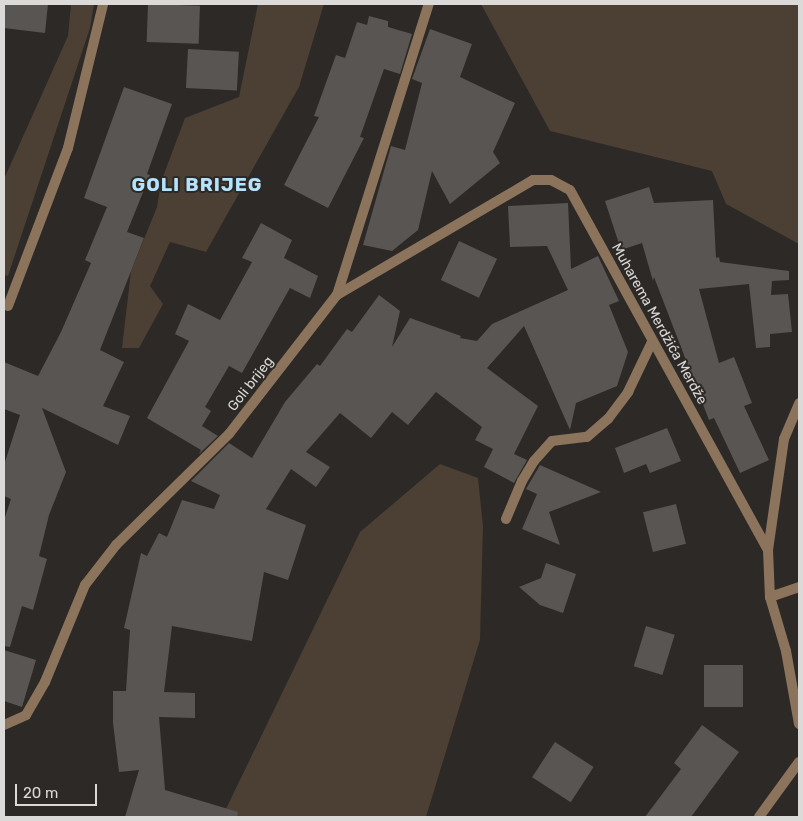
<!DOCTYPE html>
<meta charset="utf-8">
<style>
body{margin:0}
#map{position:relative;width:803px;height:821px;overflow:hidden;background:#2c2926;font-family:Rubik,sans-serif}
div>[style]{position:absolute}
[style*='--x']{left:calc(var(--x)*1px);top:calc(var(--y)*1px);width:calc(var(--w)*1px);rotate:calc(var(--a)*1deg)}
.green>*{inset:0;background:#4c3f33}
.building>*{inset:0;background:#585552;transform-origin:0 0}
.minor>*{height:10px;margin:-5px;padding:0 5px;transform-origin:5px;border-radius:5px;background:#8c745c}
span{translate:-50% -50%;white-space:nowrap;text-align:center;line-height:1.15;-webkit-text-stroke:4px #2c2926;paint-order:stroke}
.street-label{font-size:14px;color:#dbdad8}
.district-label{font-size:19px;color:#b5e3fe;font-weight:700;letter-spacing:1px}
.frame{position:absolute;inset:0;border:5px solid #dbdad8;pointer-events:none}
.scale{position:absolute;left:15px;top:784px;width:82px;height:22px;box-sizing:border-box;border:2px solid #dbdad8;border-top:0;padding-left:6px;font-size:15px;line-height:18px;white-space:nowrap;color:#dbdad8;-webkit-text-stroke:4px #2c2926;paint-order:stroke}
</style>
<div id="map">
<div class="green">
<i style="clip-path:polygon(71px 4px,94px 4px,90px 28px,8px 276px,4px 275px,4px 179px,68px 36px)"></i>
<i style="clip-path:polygon(258px 4px,324px 4px,299px 87px,206px 252px,170px 242px,150px 286px,163px 304px,139px 348px,122px 348px,131px 271px,157px 207px,161px 182px,185px 118px,239px 97px)"></i>
<i style="clip-path:polygon(481px 4px,799px 4px,799px 244px,726px 204px,712px 171px,550px 131px)"></i>
<i style="clip-path:polygon(440px 464px,478px 478px,483px 526px,480px 640px,426px 817px,222px 817px,360px 532px)"></i>
</div>
<div class="building">
<i style="clip-path:polygon(4px 4px,48px 4px,45px 33px,4px 28px)"></i>
<i style="left:148px;top:4px;width:52px;height:38px;rotate:2deg"></i>
<i style="clip-path:polygon(369px 16px,388px 21px,388px 27px,412px 34px,400px 74px,384px 69px,360px 137px,364px 138px,328px 208px,284px 185px,319px 117px,314px 116px,336px 55px,345px 58px,357px 22px,367px 25px)"></i>
<i style="clip-path:polygon(430px 29px,472px 44px,460px 77px,515px 103px,493px 152px,500px 163px,450px 204px,432px 171px,418px 230px,392px 251px,363px 245px,391px 146px,405px 150px,422px 83px,412px 79px)"></i>
<i style="left:188px;top:49px;width:51px;height:39px;rotate:3deg"></i>
<i style="clip-path:polygon(124px 87px,172px 104px,147px 174px,150px 175px,127px 232px,144px 238px,100px 350px,124px 362px,103px 406px,130px 416px,118px 445px,42px 408px,66px 472px,49px 515px,39px 556px,47px 559px,33px 610px,22px 606px,10px 647px,4px 646px,4px 520px,11px 499px,4px 496px,4px 465px,20px 415px,4px 409px,4px 362px,38px 376px,61px 332px,91px 263px,85px 260px,107px 207px,84px 198px)"></i>
<i style="clip-path:polygon(649px 187px,654px 203px,713px 200px,716px 258px,719px 257px,720px 262px,789px 271px,789px 280px,772px 281px,771px 295px,788px 294px,792px 332px,770px 334px,770px 347px,756px 348px,749px 284px,699px 289px,719px 363px,734px 357px,752px 403px,744px 406px,769px 460px,740px 473px,714px 418px,709px 420px,654px 277px,653px 281px,642px 243px,621px 250px,605px 201px)"></i>
<i style="clip-path:polygon(568px 203px,571px 269px,598px 256px,619px 301px,609px 305px,628px 352px,617px 386px,576px 403px,570px 430px,524px 326px,487px 368px,538px 406px,514px 454px,527px 460px,514px 483px,484px 467px,493px 449px,475px 440px,482px 427px,436px 392px,408px 425px,392px 412px,371px 438px,340px 413px,306px 452px,330px 467px,316px 487px,291px 469px,266px 509px,306px 525px,288px 580px,264px 572px,252px 641px,172px 626px,164px 692px,195px 693px,195px 718px,159px 717px,165px 790px,238px 812px,237px 817px,125px 817px,139px 770px,119px 772px,113px 723px,113px 691px,126px 691px,130px 630px,124px 628px,141px 553px,147px 556px,159px 533px,167px 537px,182px 500px,214px 509px,220px 495px,191px 481px,229px 443px,252px 458px,285px 402px,317px 364px,320px 366px,347px 329px,352px 332px,379px 295px,400px 311px,392px 347px,410px 318px,461px 336px,460px 338px,477px 341px,492px 324px,568px 290px,547px 246px,510px 247px,508px 206px)"></i>
<i style="clip-path:polygon(261px 223px,292px 240px,284px 258px,318px 276px,310px 298px,290px 288px,242px 373px,229px 366px,205px 407px,211px 411px,202px 426px,218px 436px,199px 454px,201px 450px,147px 418px,189px 341px,175px 334px,188px 304px,220px 320px,252px 262px,242px 258px)"></i>
<i style="left:459px;top:241px;width:42px;height:43px;rotate:25deg"></i>
<i style="clip-path:polygon(667px 428px,681px 461px,650px 473px,646px 464px,624px 473px,615px 448px)"></i>
<i style="clip-path:polygon(540px 465px,601px 492px,549px 512px,560px 545px,522px 529px,537px 494px,526px 489px)"></i>
<i style="left:676px;top:504px;width:41px;height:34px;rotate:76deg"></i>
<i style="clip-path:polygon(546px 563px,576px 574px,563px 613px,540px 605px,519px 587px,541px 578px)"></i>
<i style="left:646px;top:626px;width:30px;height:42px;rotate:17deg"></i>
<i style="clip-path:polygon(4px 650px,36px 660px,22px 707px,4px 701px)"></i>
<i style="left:704px;top:665px;width:39px;height:42px"></i>
<i style="clip-path:polygon(702px 725px,739px 752px,691px 817px,645px 817px,681px 769px,674px 763px)"></i>
<i style="left:555px;top:742px;width:46px;height:42px;rotate:33deg"></i>
</div>
<div class="minor">
<i style="--x:337;--y:295;--w:227;--a:-30.4"></i>
<i style="--x:533;--y:180;--w:18;--a:0"></i>
<i style="--x:551;--y:180;--w:21;--a:28"></i>
<i style="--x:570;--y:190;--w:411;--a:61.2"></i>
<i style="--x:768;--y:550;--w:47;--a:87.6"></i>
<i style="--x:770;--y:597;--w:56;--a:73.5"></i>
<i style="--x:786;--y:651;--w:74;--a:79.9"></i>
<i style="--x:8;--y:306;--w:169;--a:-69.2"></i>
<i style="--x:68;--y:148;--w:148;--a:-76.3"></i>
<i style="--x:506;--y:519;--w:41;--a:-67.2"></i>
<i style="--x:522;--y:481;--w:23;--a:-59"></i>
<i style="--x:534;--y:461;--w:27;--a:-48"></i>
<i style="--x:552;--y:441;--w:35;--a:-7"></i>
<i style="--x:587;--y:437;--w:28;--a:-41"></i>
<i style="--x:608;--y:419;--w:34;--a:-53"></i>
<i style="--x:628;--y:392;--w:55;--a:-64.4"></i>
<i style="--x:768;--y:550;--w:112;--a:-81.8"></i>
<i style="--x:784;--y:439;--w:39;--a:-67"></i>
<i style="--x:770;--y:597;--w:31;--a:-19"></i>
<i style="--x:4;--y:725;--w:24;--a:-24"></i>
<i style="--x:26;--y:715;--w:38;--a:-60"></i>
<i style="--x:45;--y:682;--w:105;--a:-67.6"></i>
<i style="--x:85;--y:585;--w:51;--a:-52.2"></i>
<i style="--x:116;--y:545;--w:158;--a:-44.5"></i>
<i style="--x:229;--y:434;--w:176;--a:-52.2"></i>
<i style="--x:337;--y:295;--w:305;--a:-72.5"></i>
<i style="--x:759;--y:817;--w:68;--a:-54"></i>
</div>
<div class="street-label">
<span style="left:659px;top:324px;rotate:61deg">Muharema Merdžića Merdže</span>
<span style="left:251px;top:384px;rotate:-52deg">Goli brijeg</span>
</div>
<div class="district-label">
<span style="left:197px;top:185px">GOLI BRIJEG</span>
</div>
<div class="frame"></div>
<div class="scale">20 m</div>
</div>
